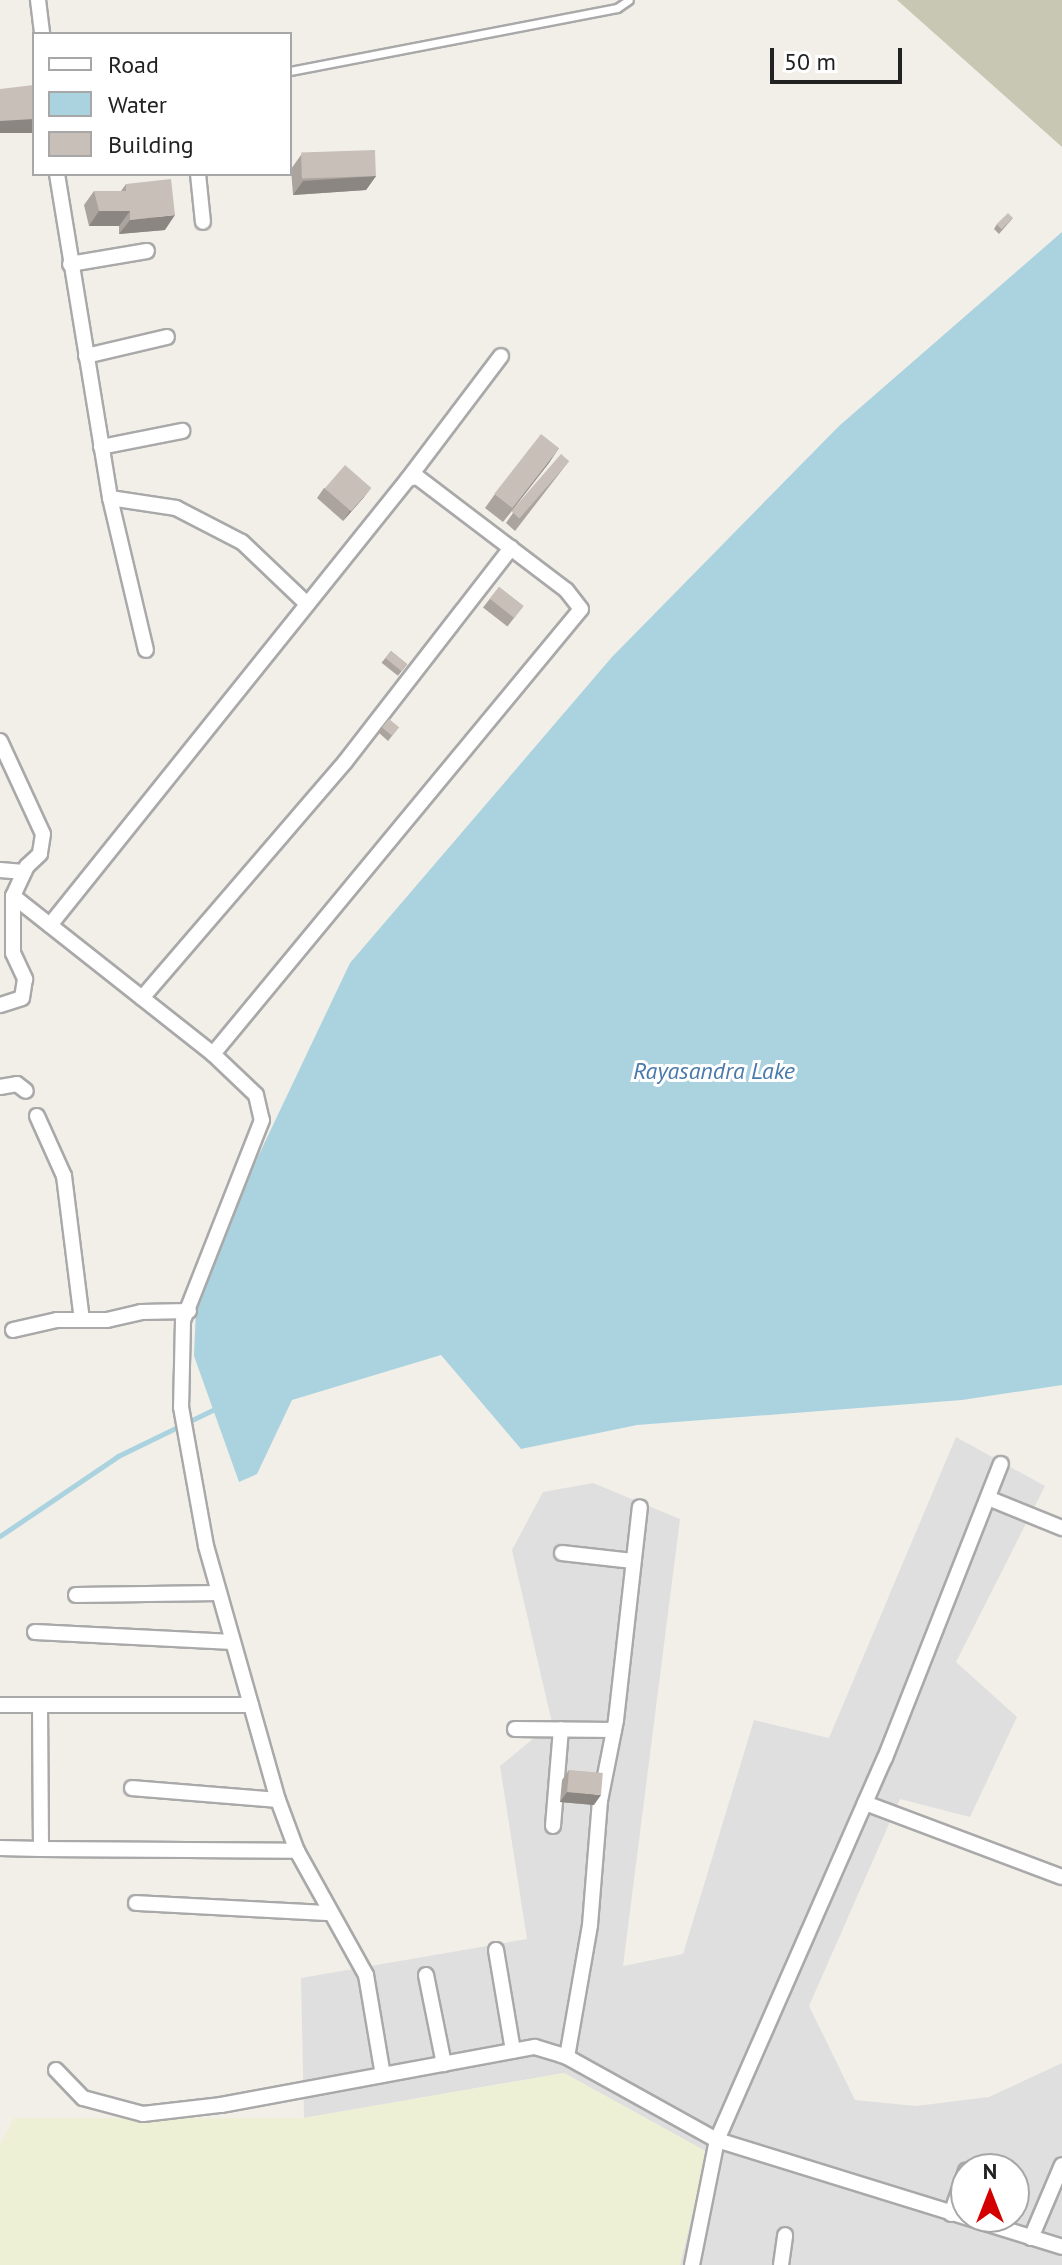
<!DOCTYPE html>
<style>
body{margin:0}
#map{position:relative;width:1062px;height:2265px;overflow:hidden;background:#f2efe9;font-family:"PT Sans",sans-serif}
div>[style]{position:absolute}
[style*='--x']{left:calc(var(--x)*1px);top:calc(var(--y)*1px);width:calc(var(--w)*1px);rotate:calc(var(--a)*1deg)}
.residential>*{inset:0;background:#e0dfdf}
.construction>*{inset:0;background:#c7c7b4}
.farmland>*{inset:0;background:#eef0d5}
.water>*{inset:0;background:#aad3df}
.stream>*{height:5px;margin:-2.5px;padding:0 2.5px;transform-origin:2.5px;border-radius:2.5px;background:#aad3df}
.roads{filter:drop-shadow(2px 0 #a9a9a9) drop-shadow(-2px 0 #a9a9a9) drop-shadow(0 2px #a9a9a9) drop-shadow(0 -2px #a9a9a9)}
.lane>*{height:7px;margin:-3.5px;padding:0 3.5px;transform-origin:3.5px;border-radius:3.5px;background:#fff}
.street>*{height:14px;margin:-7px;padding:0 7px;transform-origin:7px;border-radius:7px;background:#fff}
.wall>*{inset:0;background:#aba49e;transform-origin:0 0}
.shaded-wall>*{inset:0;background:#8b8681;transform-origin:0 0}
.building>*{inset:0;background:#c7bfb8;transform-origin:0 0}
span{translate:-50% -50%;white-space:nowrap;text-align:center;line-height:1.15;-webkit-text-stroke:6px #fff;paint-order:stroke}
.water-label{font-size:24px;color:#4a7aab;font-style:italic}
.legend{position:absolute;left:32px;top:32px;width:260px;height:144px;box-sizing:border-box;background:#fff;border:2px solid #a7a7a7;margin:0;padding:10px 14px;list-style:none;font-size:24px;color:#222}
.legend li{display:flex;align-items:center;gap:16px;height:40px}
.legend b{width:40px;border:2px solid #a7a7a7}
.north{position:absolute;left:950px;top:2153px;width:80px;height:80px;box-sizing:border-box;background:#fff;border:2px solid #a7a7a7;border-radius:50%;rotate:0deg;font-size:22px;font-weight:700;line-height:32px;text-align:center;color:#222}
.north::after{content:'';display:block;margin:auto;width:28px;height:36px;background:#d40000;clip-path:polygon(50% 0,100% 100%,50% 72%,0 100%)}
.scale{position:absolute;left:770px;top:48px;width:132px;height:36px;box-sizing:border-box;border:4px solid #222;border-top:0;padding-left:10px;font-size:24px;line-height:28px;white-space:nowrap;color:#222;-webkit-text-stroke:6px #fff;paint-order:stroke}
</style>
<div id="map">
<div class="residential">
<i style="clip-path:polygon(evenodd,956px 1437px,1045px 1486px,956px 1662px,1017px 1717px,970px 1817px,900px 1799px,809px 2006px,855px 2100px,916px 2106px,989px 2097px,1062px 2063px,1062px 2265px,680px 2265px,707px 2152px,564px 2073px,304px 2118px,301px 1978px,527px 1939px,500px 1766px,552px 1723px,512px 1550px,543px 1492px,593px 1483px,680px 1519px,623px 1966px,683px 1954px,754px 1720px,829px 1738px,956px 1437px,966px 2169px,1014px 2169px,1014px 2217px,966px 2217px,966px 2169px)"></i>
</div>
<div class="construction">
<i style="clip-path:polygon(897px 0,1062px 0,1062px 147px)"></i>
</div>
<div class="farmland">
<i style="clip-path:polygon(564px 2073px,707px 2152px,680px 2265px,0 2265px,0 2145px,14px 2118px,304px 2118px)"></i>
</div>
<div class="water">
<i style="clip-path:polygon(1062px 232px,1062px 1385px,962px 1400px,637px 1425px,521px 1449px,441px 1355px,292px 1400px,257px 1474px,239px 1482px,194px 1356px,197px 1285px,350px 963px,612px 657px,839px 426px)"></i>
</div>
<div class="stream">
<i style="--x:0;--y:1536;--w:143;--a:-34.1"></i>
<i style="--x:118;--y:1456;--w:112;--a:-25.9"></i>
</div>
<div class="roads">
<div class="lane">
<i style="--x:290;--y:71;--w:333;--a:-10.9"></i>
<i style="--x:617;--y:8;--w:14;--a:-34"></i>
</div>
<div class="street">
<i style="--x:38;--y:0;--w:34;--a:83"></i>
<i style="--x:57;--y:174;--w:328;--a:80.7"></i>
<i style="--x:110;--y:498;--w:156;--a:76.7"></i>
<i style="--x:198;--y:174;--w:48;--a:84.1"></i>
<i style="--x:70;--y:264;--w:78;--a:-9.6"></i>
<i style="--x:86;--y:356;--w:83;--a:-13.2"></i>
<i style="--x:101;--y:447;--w:83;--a:-11.2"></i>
<i style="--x:110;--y:498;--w:67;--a:8.6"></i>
<i style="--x:176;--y:508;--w:74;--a:27.3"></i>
<i style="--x:242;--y:542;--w:90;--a:43.6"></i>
<i style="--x:0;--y:741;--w:102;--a:65.2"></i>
<i style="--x:43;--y:834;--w:20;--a:99"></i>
<i style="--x:40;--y:854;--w:18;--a:137"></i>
<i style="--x:27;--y:866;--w:33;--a:115"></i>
<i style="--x:13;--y:896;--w:57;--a:90"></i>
<i style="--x:13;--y:953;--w:29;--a:65"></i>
<i style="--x:25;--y:979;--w:19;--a:99"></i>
<i style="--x:22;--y:998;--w:23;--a:162"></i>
<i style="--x:0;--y:870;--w:24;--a:5"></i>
<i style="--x:13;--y:896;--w:255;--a:38.3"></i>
<i style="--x:213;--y:1054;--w:59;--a:43.6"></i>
<i style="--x:256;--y:1095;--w:26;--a:77"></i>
<i style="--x:262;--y:1120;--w:216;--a:111.5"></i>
<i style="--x:183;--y:1321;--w:86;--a:91.3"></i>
<i style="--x:181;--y:1407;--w:141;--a:79.8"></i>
<i style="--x:206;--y:1546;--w:264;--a:74.2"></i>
<i style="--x:278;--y:1800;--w:54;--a:69.6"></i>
<i style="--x:297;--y:1851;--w:142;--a:60.9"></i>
<i style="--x:366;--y:1975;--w:101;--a:80.4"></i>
<i style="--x:50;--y:925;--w:572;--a:-51.25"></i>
<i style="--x:408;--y:479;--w:154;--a:-52.9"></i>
<i style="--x:142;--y:998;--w:311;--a:-49.3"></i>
<i style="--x:345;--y:762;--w:271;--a:-52.2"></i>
<i style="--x:213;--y:1054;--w:577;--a:-50.41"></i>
<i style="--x:581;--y:609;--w:24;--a:-128"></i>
<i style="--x:566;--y:590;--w:187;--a:-142.8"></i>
<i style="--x:417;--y:477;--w:9;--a:167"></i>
<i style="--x:0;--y:1087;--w:17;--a:-10"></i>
<i style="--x:17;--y:1084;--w:11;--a:38"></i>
<i style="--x:37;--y:1116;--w:66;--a:65.8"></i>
<i style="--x:64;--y:1176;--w:145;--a:82.9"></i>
<i style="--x:13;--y:1330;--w:45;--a:-12.8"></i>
<i style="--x:57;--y:1320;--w:50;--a:0"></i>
<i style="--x:107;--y:1320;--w:35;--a:-13"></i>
<i style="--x:141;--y:1312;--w:48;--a:-1.2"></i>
<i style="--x:988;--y:1498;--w:80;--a:22.1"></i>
<i style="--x:562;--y:1553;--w:71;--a:6.4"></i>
<i style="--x:76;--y:1595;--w:143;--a:-0.8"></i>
<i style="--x:35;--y:1632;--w:198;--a:2.9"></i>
<i style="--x:0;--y:1705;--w:40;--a:0"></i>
<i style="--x:251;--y:1705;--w:211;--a:180"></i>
<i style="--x:40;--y:1705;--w:144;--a:89.6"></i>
<i style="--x:41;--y:1849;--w:256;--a:0.4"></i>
<i style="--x:515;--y:1729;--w:99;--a:0.6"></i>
<i style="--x:132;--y:1788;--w:146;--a:4.7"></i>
<i style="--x:865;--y:1803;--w:210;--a:20.6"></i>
<i style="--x:553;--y:1826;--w:97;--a:-85.3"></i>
<i style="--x:0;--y:1848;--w:41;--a:1.4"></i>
<i style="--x:136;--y:1903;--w:193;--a:3"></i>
<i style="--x:496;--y:1950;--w:102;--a:80.4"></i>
<i style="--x:426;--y:1975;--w:91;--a:78.6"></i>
<i style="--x:567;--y:2057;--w:134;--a:-80.1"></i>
<i style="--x:590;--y:1925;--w:124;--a:-85.4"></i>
<i style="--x:600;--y:1801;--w:83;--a:-78.8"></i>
<i style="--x:616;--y:1720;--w:214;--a:-83.6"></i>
<i style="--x:56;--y:2070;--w:39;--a:46"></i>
<i style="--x:83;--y:2098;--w:62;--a:14.9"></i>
<i style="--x:143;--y:2114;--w:79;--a:-6.6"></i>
<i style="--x:221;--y:2105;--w:319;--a:-10.5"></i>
<i style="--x:535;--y:2047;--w:34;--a:17"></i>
<i style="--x:567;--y:2057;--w:171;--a:29"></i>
<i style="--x:717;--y:2140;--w:361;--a:17.2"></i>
<i style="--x:951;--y:2214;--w:46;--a:-70.8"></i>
<i style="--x:1031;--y:2238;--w:79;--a:-67"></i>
<i style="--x:692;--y:2265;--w:127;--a:-78.7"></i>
<i style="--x:717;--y:2140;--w:417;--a:-66.3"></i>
<i style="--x:885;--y:1758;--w:316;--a:-68.5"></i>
<i style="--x:781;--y:2265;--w:30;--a:-82"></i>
</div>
</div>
<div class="wall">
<i style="clip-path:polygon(301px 155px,376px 176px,366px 190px,293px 195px,291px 169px)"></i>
<i style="clip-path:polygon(126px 184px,165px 230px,119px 234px,119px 226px,89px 226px,84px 205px,94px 191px,121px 191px)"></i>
<i style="clip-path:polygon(1013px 218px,999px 234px,994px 229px,997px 224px)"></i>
<i style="clip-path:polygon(559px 448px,503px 522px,485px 508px,495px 494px)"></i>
<i style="clip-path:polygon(569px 461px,515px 531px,506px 523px,513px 513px)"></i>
<i style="clip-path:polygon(324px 488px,364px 497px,343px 521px,317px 498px)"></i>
<i style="left:499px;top:587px;width:31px;height:26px;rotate:38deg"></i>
<i style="left:391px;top:651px;width:21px;height:15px;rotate:39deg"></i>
<i style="clip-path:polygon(381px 727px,399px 727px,388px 741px,378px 732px)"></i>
<i style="clip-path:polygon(569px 1770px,594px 1805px,560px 1802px,562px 1780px)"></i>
</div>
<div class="shaded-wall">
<i style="left:34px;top:119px;width:14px;height:34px;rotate:90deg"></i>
<i style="clip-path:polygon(376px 176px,366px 190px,293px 195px,303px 181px)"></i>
<i style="clip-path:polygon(99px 211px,130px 211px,119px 226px,89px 226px)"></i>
<i style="clip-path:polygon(175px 215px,165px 230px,119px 234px,130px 220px)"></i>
<i style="clip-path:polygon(559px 448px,549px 463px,503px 522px,513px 508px)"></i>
<i style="clip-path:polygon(371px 488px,364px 497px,343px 521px,350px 511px)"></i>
<i style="clip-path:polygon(567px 1792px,601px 1795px,594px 1805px,560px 1802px)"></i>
</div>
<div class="building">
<i style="clip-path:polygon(34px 85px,34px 119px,0 121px,0 89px)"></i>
<i style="left:375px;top:150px;width:26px;height:74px;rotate:88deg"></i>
<i style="clip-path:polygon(171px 179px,175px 215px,130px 220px,130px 211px,99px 211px,94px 191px,126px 191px,126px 184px)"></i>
<i style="left:1008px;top:213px;width:7px;height:16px;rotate:45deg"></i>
<i style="left:541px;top:434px;width:23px;height:76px;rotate:38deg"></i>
<i style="left:561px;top:454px;width:11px;height:76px;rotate:41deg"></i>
<i style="left:345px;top:465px;width:35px;height:31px;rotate:41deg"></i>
<i style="left:499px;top:587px;width:31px;height:15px;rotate:38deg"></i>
<i style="left:391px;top:651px;width:21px;height:9px;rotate:39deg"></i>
<i style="left:389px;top:719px;width:13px;height:11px;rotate:39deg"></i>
<i style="left:569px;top:1770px;width:34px;height:22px;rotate:5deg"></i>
</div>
<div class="water-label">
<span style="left:714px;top:1071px">Rayasandra Lake</span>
</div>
<ul class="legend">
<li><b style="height:10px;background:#fff"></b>Road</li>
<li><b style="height:22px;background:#aad3df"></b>Water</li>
<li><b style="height:22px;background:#c7bfb8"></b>Building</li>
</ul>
<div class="north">N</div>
<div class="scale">50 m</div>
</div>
